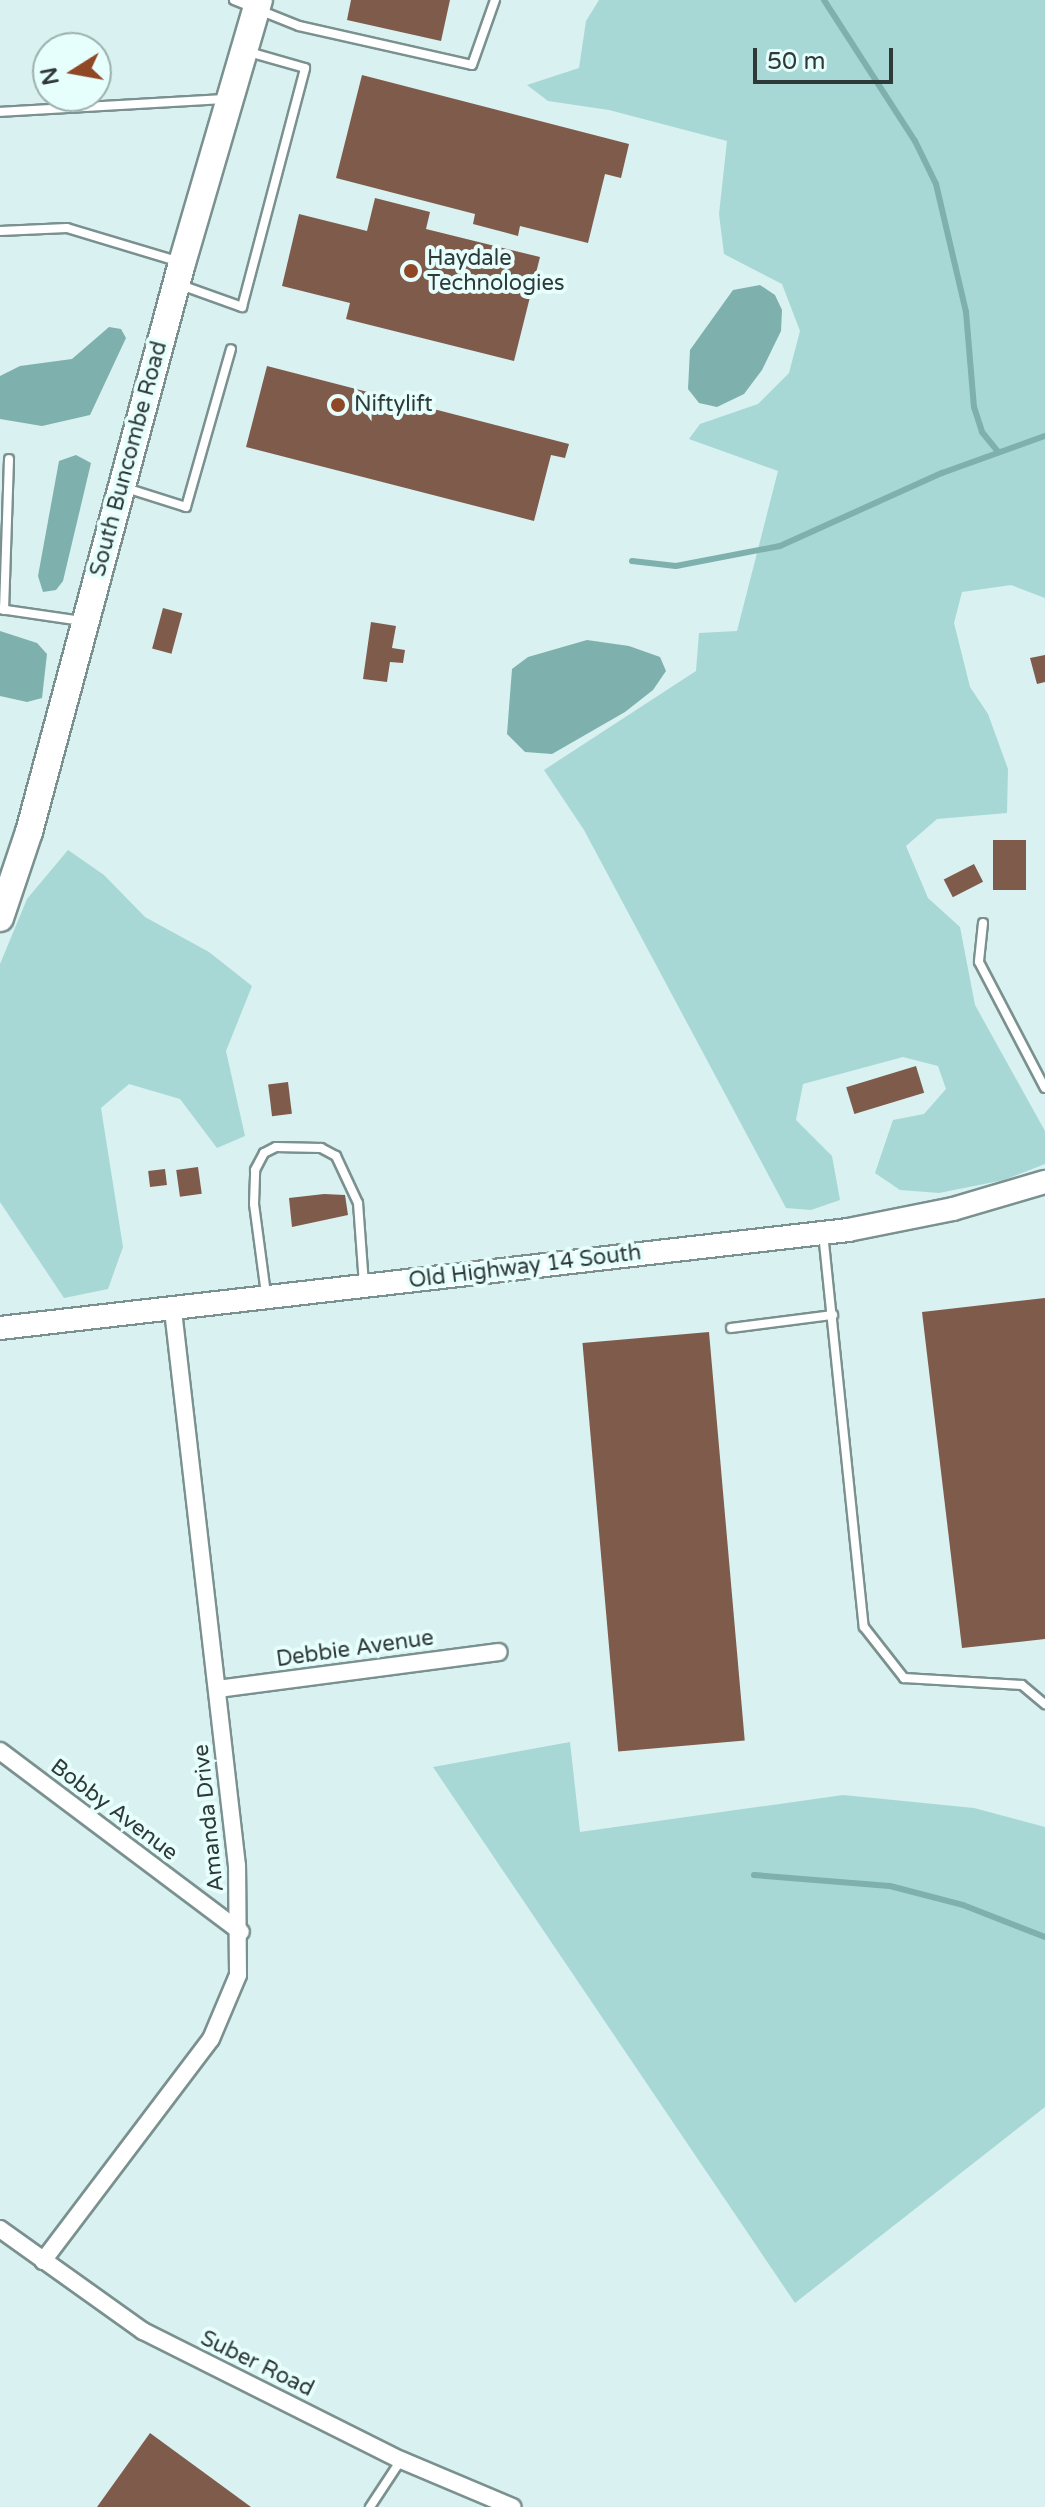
<!DOCTYPE html>
<style>
body{margin:0}
#map{position:relative;width:1045px;height:2507px;overflow:hidden;background:#d9f1f0;font-family:"Varela Round",sans-serif}
div>[style]{position:absolute}
[style*='--x']{left:calc(var(--x)*1px);top:calc(var(--y)*1px);width:calc(var(--w)*1px);rotate:calc(var(--a)*1deg)}
.green>*{inset:0;background:#a7d8d5}
.water>*{inset:0;background:#7eb0ad}
.stream>*{height:6px;margin:-3px;padding:0 3px;transform-origin:3px;border-radius:3px;background:#7eb0ad}
.building>*{inset:0;background:#7f5b4c;transform-origin:0 0}
.roads{filter:drop-shadow(2px 0 #7a918f) drop-shadow(-2px 0 #7a918f) drop-shadow(0 2px #7a918f) drop-shadow(0 -2px #7a918f)}
.lane>*{height:8px;margin:-4px;padding:0 4px;transform-origin:4px;border-radius:4px;background:#fff}
.street>*{height:16px;margin:-8px;padding:0 8px;transform-origin:8px;border-radius:8px;background:#fff}
.secondary>*{height:22px;margin:-11px;padding:0 11px;transform-origin:11px;border-radius:11px;background:#fff}
.primary>*{height:26px;margin:-13px;padding:0 13px;transform-origin:13px;border-radius:13px;background:#fff}
.dots>*{width:22px;height:22px;translate:-50% -50%;box-sizing:border-box;border:4px solid #e6fffd;border-radius:50%}
span{translate:-50% -50%;white-space:nowrap;text-align:center;line-height:1.15;-webkit-text-stroke:8px #e6fffd;paint-order:stroke}
.poi-label{font-size:22px;color:#2f3938}
.left{translate:0 -50%;text-align:left}
.street-label{font-size:22px;color:#2f3938}
.north{position:absolute;left:32px;top:32px;width:80px;height:80px;box-sizing:border-box;background:#e6fffd;border:2px solid #9db0ae;border-radius:50%;rotate:259deg;font-size:22px;font-weight:700;line-height:32px;text-align:center;color:#2f3938}
.north::after{content:'';display:block;margin:auto;width:28px;height:36px;background:#8f4725;clip-path:polygon(50% 0,100% 100%,50% 72%,0 100%)}
.scale{position:absolute;left:753px;top:48px;width:140px;height:36px;box-sizing:border-box;border:4px solid #2f3938;border-top:0;padding-left:10px;font-size:24px;line-height:28px;white-space:nowrap;color:#2f3938;-webkit-text-stroke:6px #e6fffd;paint-order:stroke}
</style>
<div id="map">
<div class="green">
<i style="clip-path:polygon(599px 0,1045px 0,1045px 598px,1011px 585px,962px 592px,954px 623px,970px 687px,988px 714px,1008px 769px,1007px 813px,937px 819px,906px 846px,928px 898px,960px 927px,975px 1005px,1045px 1131px,1045px 1164px,1004px 1180px,939px 1193px,900px 1190px,875px 1173px,893px 1120px,924px 1114px,946px 1089px,938px 1066px,903px 1057px,803px 1084px,796px 1120px,832px 1156px,840px 1200px,811px 1210px,786px 1208px,584px 830px,544px 770px,696px 671px,699px 633px,737px 631px,778px 471px,689px 439px,700px 424px,758px 404px,789px 373px,800px 331px,782px 284px,724px 254px,719px 214px,727px 141px,609px 110px,548px 101px,527px 85px,579px 68px,586px 21px)"></i>
<i style="clip-path:polygon(68px 850px,104px 875px,145px 917px,209px 952px,252px 986px,226px 1051px,245px 1136px,217px 1148px,180px 1099px,129px 1084px,101px 1108px,123px 1247px,108px 1289px,64px 1298px,0 1202px,0 964px,27px 899px)"></i>
<i style="clip-path:polygon(570px 1742px,580px 1832px,843px 1795px,974px 1808px,1045px 1827px,1045px 2107px,795px 2303px,433px 1767px)"></i>
</div>
<div class="water">
<i style="clip-path:polygon(760px 285px,775px 295px,782px 310px,781px 331px,762px 370px,744px 394px,717px 407px,699px 403px,688px 389px,690px 350px,733px 290px)"></i>
<i style="clip-path:polygon(109px 327px,121px 329px,126px 338px,90px 415px,42px 426px,0 419px,0 376px,20px 366px,72px 359px)"></i>
<i style="clip-path:polygon(76px 455px,91px 463px,63px 581px,56px 590px,43px 592px,38px 576px,59px 461px)"></i>
<i style="clip-path:polygon(0 631px,37px 643px,47px 654px,42px 698px,27px 702px,0 696px)"></i>
<i style="clip-path:polygon(587px 640px,629px 646px,660px 657px,666px 671px,653px 690px,625px 712px,552px 754px,525px 752px,507px 734px,512px 669px,528px 657px)"></i>
</div>
<div class="stream">
<i style="--x:824;--y:0;--w:168;--a:57.2"></i>
<i style="--x:915;--y:141;--w:48;--a:64"></i>
<i style="--x:936;--y:184;--w:131;--a:76.8"></i>
<i style="--x:966;--y:312;--w:95;--a:85.2"></i>
<i style="--x:974;--y:407;--w:26;--a:72"></i>
<i style="--x:982;--y:432;--w:26;--a:51"></i>
<i style="--x:632;--y:561;--w:44;--a:6.5"></i>
<i style="--x:676;--y:566;--w:106;--a:-10.9"></i>
<i style="--x:780;--y:546;--w:178;--a:-24.3"></i>
<i style="--x:942;--y:473;--w:109;--a:-19.8"></i>
<i style="--x:754;--y:1875;--w:136;--a:4.6"></i>
<i style="--x:890;--y:1886;--w:75;--a:14.6"></i>
<i style="--x:963;--y:1905;--w:88;--a:21.3"></i>
</div>
<div class="building">
<i style="clip-path:polygon(351px 0,450px 0,441px 41px,347px 20px)"></i>
<i style="clip-path:polygon(362px 75px,629px 144px,621px 178px,605px 174px,588px 243px,520px 226px,518px 236px,473px 224px,475px 214px,336px 178px)"></i>
<i style="clip-path:polygon(375px 198px,430px 212px,426px 229px,540px 257px,514px 361px,346px 319px,350px 303px,282px 286px,299px 214px,367px 231px)"></i>
<i style="clip-path:polygon(267px 366px,569px 444px,565px 458px,551px 455px,534px 521px,246px 447px)"></i>
<i style="left:163px;top:608px;width:20px;height:42px;rotate:15deg"></i>
<i style="clip-path:polygon(371px 622px,396px 626px,392px 648px,405px 650px,403px 663px,390px 662px,387px 682px,363px 679px)"></i>
<i style="clip-path:polygon(1045px 655px,1045px 682px,1037px 684px,1030px 658px)"></i>
<i style="left:993px;top:840px;width:33px;height:50px"></i>
<i style="left:974px;top:864px;width:20px;height:34px;rotate:63deg"></i>
<i style="left:916px;top:1066px;width:28px;height:73px;rotate:73deg"></i>
<i style="left:288px;top:1082px;width:32px;height:20px;rotate:83deg"></i>
<i style="left:198px;top:1167px;width:27px;height:22px;rotate:82deg"></i>
<i style="left:165px;top:1169px;width:16px;height:17px;rotate:83deg"></i>
<i style="clip-path:polygon(324px 1194px,345px 1195px,348px 1215px,292px 1227px,289px 1198px)"></i>
<i style="clip-path:polygon(1045px 1298px,1045px 1639px,962px 1648px,922px 1312px)"></i>
<i style="left:709px;top:1332px;width:410px;height:127px;rotate:85deg"></i>
<i style="clip-path:polygon(150px 2433px,251px 2507px,97px 2507px)"></i>
</div>
<div class="roads">
<div class="lane">
<i style="--x:234;--y:0;--w:70;--a:21.8"></i>
<i style="--x:299;--y:26;--w:177;--a:12.7"></i>
<i style="--x:472;--y:65;--w:69;--a:-70.5"></i>
<i style="--x:0;--y:112;--w:225;--a:-3.3"></i>
<i style="--x:0;--y:231;--w:67;--a:-2.6"></i>
<i style="--x:67;--y:228;--w:115;--a:16.7"></i>
<i style="--x:181;--y:285;--w:65;--a:19.8"></i>
<i style="--x:242;--y:307;--w:247;--a:-75.2"></i>
<i style="--x:305;--y:68;--w:58;--a:-164.1"></i>
<i style="--x:126;--y:488;--w:63;--a:17.6"></i>
<i style="--x:186;--y:507;--w:164;--a:-74.1"></i>
<i style="--x:0;--y:609;--w:82;--a:8.4"></i>
<i style="--x:4;--y:610;--w:151;--a:-88.1"></i>
<i style="--x:983;--y:923;--w:39;--a:96"></i>
<i style="--x:979;--y:962;--w:142;--a:62.4"></i>
<i style="--x:823;--y:1233;--w:396;--a:84.1"></i>
<i style="--x:864;--y:1627;--w:65;--a:51.9"></i>
<i style="--x:904;--y:1678;--w:118;--a:3.4"></i>
<i style="--x:1022;--y:1685;--w:30;--a:40"></i>
<i style="--x:266;--y:1294;--w:91;--a:-97.6"></i>
<i style="--x:254;--y:1204;--w:34;--a:-88"></i>
<i style="--x:255;--y:1170;--w:19;--a:-62"></i>
<i style="--x:264;--y:1153;--w:13;--a:-27"></i>
<i style="--x:276;--y:1147;--w:45;--a:1.3"></i>
<i style="--x:321;--y:1148;--w:17;--a:28"></i>
<i style="--x:336;--y:1156;--w:52;--a:64.9"></i>
<i style="--x:358;--y:1203;--w:82;--a:85.8"></i>
<i style="--x:731;--y:1328;--w:103;--a:-7.3"></i>
<i style="--x:370;--y:2507;--w:56;--a:-56.6"></i>
</div>
<div class="street">
<i style="--x:218;--y:1689;--w:283;--a:-7.5"></i>
<i style="--x:0;--y:1751;--w:301;--a:36.9"></i>
<i style="--x:0;--y:2229;--w:176;--a:35.5"></i>
<i style="--x:143;--y:2331;--w:288;--a:26.6"></i>
<i style="--x:401;--y:2460;--w:121;--a:22.9"></i>
<i style="--x:43;--y:2261;--w:278;--a:-52.9"></i>
<i style="--x:211;--y:2039;--w:69;--a:-67.1"></i>
<i style="--x:238;--y:1975;--w:109;--a:-90.5"></i>
<i style="--x:237;--y:1866;--w:560;--a:-96.57"></i>
</div>
<div class="secondary">
<i style="--x:0;--y:1328;--w:854;--a:-6.59"></i>
<i style="--x:848;--y:1230;--w:107;--a:-11.3"></i>
<i style="--x:953;--y:1209;--w:96;--a:-16.4"></i>
</div>
<div class="primary">
<i style="--x:0;--y:918;--w:91;--a:-71.4"></i>
<i style="--x:29;--y:832;--w:589;--a:-74.95"></i>
<i style="--x:182;--y:263;--w:274;--a:-73.7"></i>
</div>
</div>
<div class="dots">
<i style="left:411px;top:271px;background:#8f4725"></i>
<i style="left:338px;top:405px;background:#8f4725"></i>
</div>
<div class="poi-label">
<span class="left" style="left:427px;top:271px">Haydale<br>Technologies</span>
<span class="left" style="left:354px;top:405px">Niftylift</span>
</div>
<div class="street-label">
<span style="left:129px;top:459px;rotate:-75deg">South Buncombe Road</span>
<span style="left:525px;top:1267px;rotate:-7deg">Old Highway 14 South</span>
<span style="left:355px;top:1649px;rotate:-8deg">Debbie Avenue</span>
<span style="left:114px;top:1810px;rotate:37deg">Bobby Avenue</span>
<span style="left:209px;top:1818px;rotate:-96deg">Amanda Drive</span>
<span style="left:257px;top:2364px;rotate:26deg">Suber Road</span>
</div>
<div class="north">N</div>
<div class="scale">50 m</div>
</div>
